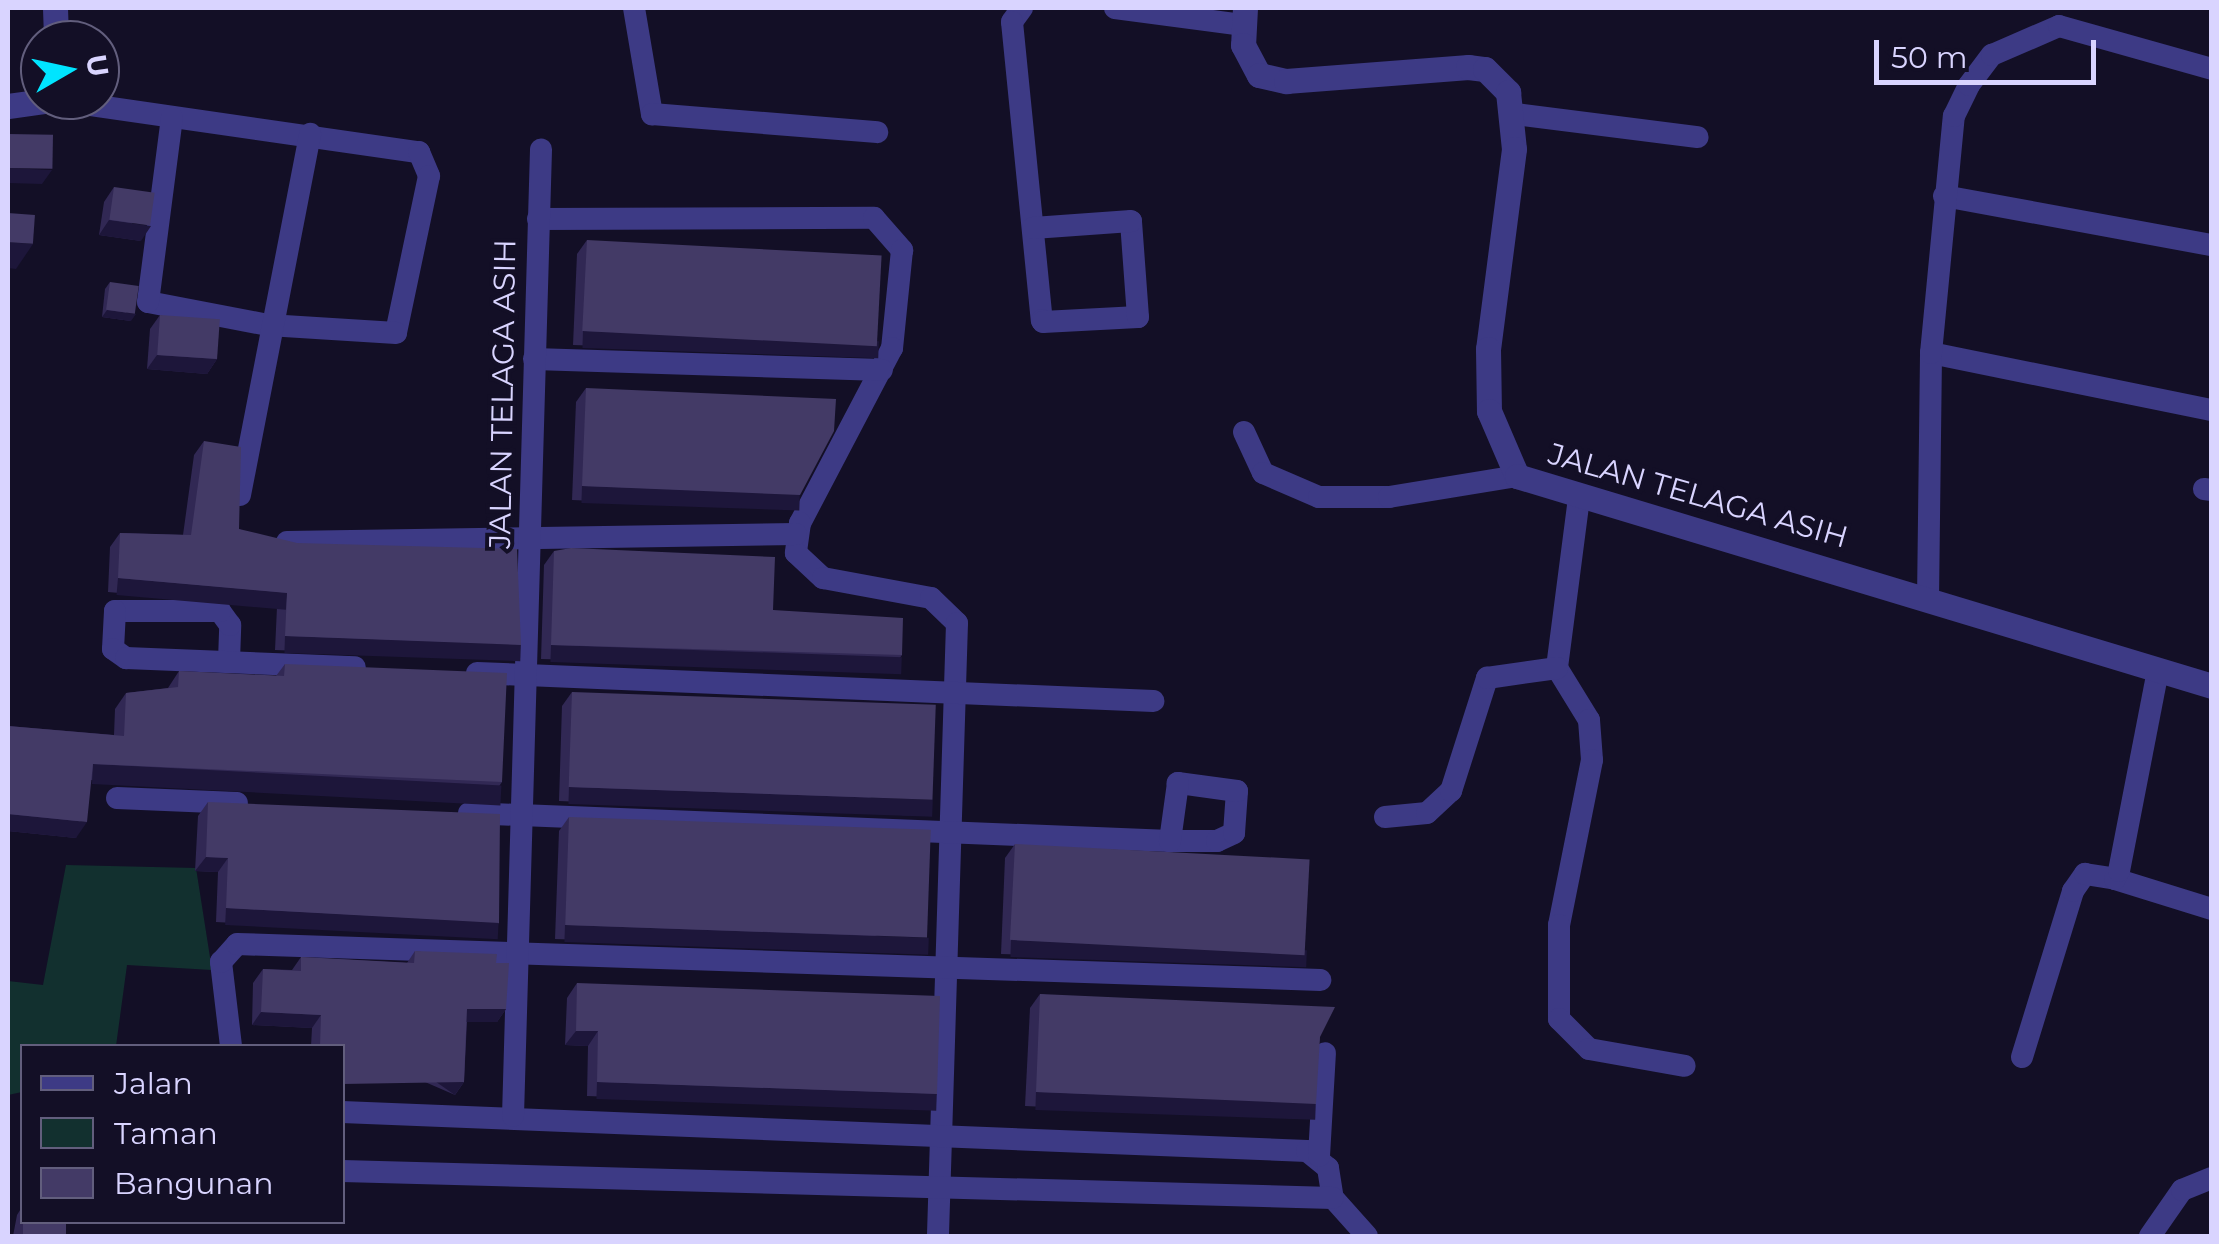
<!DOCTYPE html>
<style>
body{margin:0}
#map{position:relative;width:2219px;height:1244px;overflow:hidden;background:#130f26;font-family:Montserrat,sans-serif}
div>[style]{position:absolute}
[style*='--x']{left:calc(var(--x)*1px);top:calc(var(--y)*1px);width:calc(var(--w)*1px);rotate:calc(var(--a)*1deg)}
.green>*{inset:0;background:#12302f}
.minor>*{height:22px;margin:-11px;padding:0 11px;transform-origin:11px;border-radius:11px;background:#3d3a85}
.tertiary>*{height:25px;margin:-12.5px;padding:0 12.5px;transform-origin:12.5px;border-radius:12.5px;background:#3d3a85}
.wall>*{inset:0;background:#312854}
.shaded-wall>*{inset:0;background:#1d163a;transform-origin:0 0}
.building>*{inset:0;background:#433a66;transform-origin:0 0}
span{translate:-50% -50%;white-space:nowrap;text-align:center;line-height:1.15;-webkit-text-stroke:8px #130f26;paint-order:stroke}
.street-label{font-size:30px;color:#d9d4ff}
.frame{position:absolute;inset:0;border:10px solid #d9d4ff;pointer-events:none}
.legend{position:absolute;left:20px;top:1044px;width:325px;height:180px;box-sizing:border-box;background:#130f26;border:2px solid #625e7d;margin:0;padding:12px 18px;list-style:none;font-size:30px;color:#d9d4ff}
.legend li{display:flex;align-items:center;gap:20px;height:50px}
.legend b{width:50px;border:2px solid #625e7d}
.north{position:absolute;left:20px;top:20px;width:100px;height:100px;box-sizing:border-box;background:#130f26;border:2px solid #625e7d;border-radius:50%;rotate:81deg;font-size:28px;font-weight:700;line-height:40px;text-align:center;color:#d9d4ff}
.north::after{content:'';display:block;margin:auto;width:35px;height:45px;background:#00e5ff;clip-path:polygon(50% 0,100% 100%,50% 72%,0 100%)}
.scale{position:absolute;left:1874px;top:40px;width:222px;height:45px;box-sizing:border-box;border:5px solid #d9d4ff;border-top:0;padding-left:12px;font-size:30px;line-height:35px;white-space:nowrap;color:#d9d4ff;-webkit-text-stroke:8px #130f26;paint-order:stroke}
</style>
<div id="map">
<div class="green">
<i style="clip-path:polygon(66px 865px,196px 868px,212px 970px,127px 965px,116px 1046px,22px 1046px,22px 1092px,8px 1095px,8px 981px,43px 985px)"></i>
</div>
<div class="minor">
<i style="--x:634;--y:8;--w:108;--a:80.4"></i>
<i style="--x:652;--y:114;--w:226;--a:4.6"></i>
<i style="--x:1022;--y:8;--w:17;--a:126"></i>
<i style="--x:1012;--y:22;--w:300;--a:84.3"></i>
<i style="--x:1042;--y:320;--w:2;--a:63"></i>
<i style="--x:1043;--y:322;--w:95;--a:-3"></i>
<i style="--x:1138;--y:317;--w:96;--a:-94.2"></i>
<i style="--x:1131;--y:221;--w:98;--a:175.9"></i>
<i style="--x:1115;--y:8;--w:128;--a:7.6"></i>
<i style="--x:56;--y:100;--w:367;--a:8.2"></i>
<i style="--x:419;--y:152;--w:26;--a:67"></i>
<i style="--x:429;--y:176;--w:160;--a:101.9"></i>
<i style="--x:396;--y:333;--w:128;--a:-176.4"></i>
<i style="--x:268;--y:325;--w:122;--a:-169.1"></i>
<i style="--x:148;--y:302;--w:186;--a:-82.6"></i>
<i style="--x:1515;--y:114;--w:184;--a:7.2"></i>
<i style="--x:1944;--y:196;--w:272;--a:10.4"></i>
<i style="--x:538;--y:219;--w:336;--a:-0.2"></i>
<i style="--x:874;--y:218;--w:43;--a:48.8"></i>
<i style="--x:902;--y:250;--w:99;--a:95.8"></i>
<i style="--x:892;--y:348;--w:198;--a:117.7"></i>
<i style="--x:800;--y:523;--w:30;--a:98"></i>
<i style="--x:796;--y:553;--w:37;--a:43"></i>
<i style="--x:823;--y:578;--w:110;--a:10.5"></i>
<i style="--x:931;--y:598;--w:36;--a:44"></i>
<i style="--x:957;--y:623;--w:613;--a:91.78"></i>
<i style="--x:1931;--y:353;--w:287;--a:11.5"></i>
<i style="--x:534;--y:359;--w:348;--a:1.8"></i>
<i style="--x:1244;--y:432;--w:45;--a:65.1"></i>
<i style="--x:1263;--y:473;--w:61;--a:23.2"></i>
<i style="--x:1319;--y:497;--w:70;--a:0"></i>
<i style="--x:1389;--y:497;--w:130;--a:-9.3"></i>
<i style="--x:2204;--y:489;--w:8;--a:7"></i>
<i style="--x:240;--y:495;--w:368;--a:-79"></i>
<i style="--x:1579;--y:498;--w:171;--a:97.4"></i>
<i style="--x:1557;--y:668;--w:61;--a:58.4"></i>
<i style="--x:1589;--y:720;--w:40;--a:85.7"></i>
<i style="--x:1592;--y:760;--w:168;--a:101.3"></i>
<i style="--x:1559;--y:925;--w:94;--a:90"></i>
<i style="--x:1559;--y:1019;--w:42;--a:45"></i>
<i style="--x:1589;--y:1049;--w:97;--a:10"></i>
<i style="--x:287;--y:542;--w:509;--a:-0.9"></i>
<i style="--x:1928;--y:600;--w:247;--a:-89.3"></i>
<i style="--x:1931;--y:353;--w:238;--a:-84.5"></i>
<i style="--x:1954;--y:116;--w:34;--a:-64"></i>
<i style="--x:1969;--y:85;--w:38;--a:-53"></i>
<i style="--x:1992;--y:55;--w:73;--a:-23.4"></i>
<i style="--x:2059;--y:26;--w:159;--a:15.7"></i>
<i style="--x:229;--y:661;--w:36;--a:-88"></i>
<i style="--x:230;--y:625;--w:17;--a:-126"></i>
<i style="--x:220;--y:611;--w:105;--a:180"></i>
<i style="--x:115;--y:611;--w:38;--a:93"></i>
<i style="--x:113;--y:649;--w:16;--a:35"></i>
<i style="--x:126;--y:658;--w:229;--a:2.3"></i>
<i style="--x:477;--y:673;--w:677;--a:2.37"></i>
<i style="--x:117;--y:798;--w:120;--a:2.4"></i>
<i style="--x:469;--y:813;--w:702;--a:2.29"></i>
<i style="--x:1170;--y:841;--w:47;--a:0"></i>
<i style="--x:1217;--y:841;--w:19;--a:-25"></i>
<i style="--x:1234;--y:833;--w:42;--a:-85.9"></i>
<i style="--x:1237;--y:791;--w:60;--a:-172.3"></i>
<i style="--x:1178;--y:783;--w:59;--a:97.9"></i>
<i style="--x:1385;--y:817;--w:42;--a:-5.4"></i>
<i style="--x:1427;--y:813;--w:33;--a:-43"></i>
<i style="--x:1451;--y:791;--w:119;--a:-72.3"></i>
<i style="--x:1487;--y:678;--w:71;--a:-8.1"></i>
<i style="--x:2115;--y:879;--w:102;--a:17.2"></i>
<i style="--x:231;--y:1046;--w:85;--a:-96.8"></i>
<i style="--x:221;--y:962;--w:24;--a:-48"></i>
<i style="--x:237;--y:944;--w:1084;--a:1.9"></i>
<i style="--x:2022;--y:1057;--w:174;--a:-72.9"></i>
<i style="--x:2073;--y:891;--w:21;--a:-55"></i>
<i style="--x:2085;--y:874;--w:30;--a:9"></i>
<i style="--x:2115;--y:879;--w:9;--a:-63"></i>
<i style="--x:2119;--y:871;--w:205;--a:-79"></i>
<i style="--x:342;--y:1112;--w:966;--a:2.31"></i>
<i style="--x:1307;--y:1151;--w:27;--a:39"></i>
<i style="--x:1328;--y:1168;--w:30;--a:81"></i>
<i style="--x:1333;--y:1198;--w:51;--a:48.2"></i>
<i style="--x:513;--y:1116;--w:967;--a:-88.34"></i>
<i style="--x:1319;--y:1156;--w:103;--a:-86.7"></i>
<i style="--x:342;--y:1171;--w:991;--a:1.56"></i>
<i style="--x:2150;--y:1236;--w:56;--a:-55.2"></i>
<i style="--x:2182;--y:1190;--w:32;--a:-22"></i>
</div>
<div class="tertiary">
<i style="--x:55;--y:8;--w:32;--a:88"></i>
<i style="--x:1245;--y:8;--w:37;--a:93"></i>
<i style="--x:1243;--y:45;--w:34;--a:62"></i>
<i style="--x:1259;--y:75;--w:28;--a:13"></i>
<i style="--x:1286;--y:81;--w:183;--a:-4.4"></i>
<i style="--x:1468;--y:67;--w:17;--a:7"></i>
<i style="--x:1485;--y:69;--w:33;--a:45"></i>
<i style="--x:1508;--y:92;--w:57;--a:84"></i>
<i style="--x:1514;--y:149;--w:202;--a:97.4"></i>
<i style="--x:1488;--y:349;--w:62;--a:89.1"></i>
<i style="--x:1489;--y:411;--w:71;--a:66.7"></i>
<i style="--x:1517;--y:476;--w:726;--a:16.81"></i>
<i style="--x:8;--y:106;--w:43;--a:-7.9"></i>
</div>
<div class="wall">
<i style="clip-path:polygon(114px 187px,141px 241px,99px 235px,104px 202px)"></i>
<i style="clip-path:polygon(587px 240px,869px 355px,573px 345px,577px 254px)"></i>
<i style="clip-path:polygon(110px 282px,131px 321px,102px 317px,105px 289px)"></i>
<i style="clip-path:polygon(160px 315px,217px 359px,207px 374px,147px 369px,150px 329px)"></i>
<i style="clip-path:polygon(586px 388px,790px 509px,572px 500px,576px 402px)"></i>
<i style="clip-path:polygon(204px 441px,239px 529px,511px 659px,275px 650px,277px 607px,108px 592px,110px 547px,120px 533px,183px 535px,194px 455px)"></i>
<i style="clip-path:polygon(554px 551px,773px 610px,902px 655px,892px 669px,541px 659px,544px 565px)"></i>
<i style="clip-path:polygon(285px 664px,502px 782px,491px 798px,91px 780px,76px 838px,8px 831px,8px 726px,114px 735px,115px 709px,126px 693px,168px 688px,179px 671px,276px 676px)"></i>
<i style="clip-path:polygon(572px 692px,923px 816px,559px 801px,562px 706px)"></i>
<i style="clip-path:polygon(208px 802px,499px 923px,489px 937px,216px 922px,218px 872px,195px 871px,198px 816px)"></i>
<i style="clip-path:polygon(569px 817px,919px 952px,555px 939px,559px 831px)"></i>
<i style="clip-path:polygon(1015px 844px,1297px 964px,1001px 954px,1005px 858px)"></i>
<i style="clip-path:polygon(415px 951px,496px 963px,506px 1009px,497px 1022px,467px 1022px,464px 1082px,455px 1095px,342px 1046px,311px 1046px,312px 1028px,252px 1025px,253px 983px,263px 969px,292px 970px,301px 957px,407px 963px)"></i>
<i style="clip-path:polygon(577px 983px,937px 1094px,927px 1108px,587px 1096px,588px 1046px,565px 1045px,567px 998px)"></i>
<i style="clip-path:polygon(1040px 994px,1320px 1037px,1306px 1119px,1025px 1106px,1030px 1008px)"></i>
<i style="clip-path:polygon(22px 1207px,22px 1222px,64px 1236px,13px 1236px,17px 1215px)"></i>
</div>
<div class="shaded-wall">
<i style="clip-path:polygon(8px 168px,52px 170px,42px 184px,8px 183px)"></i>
<i style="clip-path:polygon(109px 220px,151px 226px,141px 241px,99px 235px)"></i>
<i style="clip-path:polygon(8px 242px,33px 244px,16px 269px,8px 268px)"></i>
<i style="clip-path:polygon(107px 310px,136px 314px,131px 321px,102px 317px)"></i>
<i style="left:583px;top:331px;width:296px;height:17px;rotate:2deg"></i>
<i style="clip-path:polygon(157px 355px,217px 359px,207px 374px,147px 369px)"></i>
<i style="left:582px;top:486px;width:218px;height:17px;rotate:2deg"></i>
<i style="left:118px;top:578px;width:170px;height:17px;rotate:5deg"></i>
<i style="left:285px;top:636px;width:236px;height:17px;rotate:2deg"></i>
<i style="left:551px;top:645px;width:351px;height:17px;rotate:2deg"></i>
<i style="left:93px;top:764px;width:409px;height:20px;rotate:3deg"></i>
<i style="left:569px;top:787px;width:364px;height:17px;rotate:2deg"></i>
<i style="clip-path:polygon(8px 814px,87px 822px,76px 838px,8px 831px)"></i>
<i style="clip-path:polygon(206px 857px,228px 858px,218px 872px,195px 871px)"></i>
<i style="left:226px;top:908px;width:273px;height:17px;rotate:3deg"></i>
<i style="left:565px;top:925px;width:364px;height:17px;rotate:2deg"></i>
<i style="left:1011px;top:940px;width:296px;height:17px;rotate:2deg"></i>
<i style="clip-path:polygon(467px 1009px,506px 1009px,497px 1022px,458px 1022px)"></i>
<i style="clip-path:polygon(261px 1012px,321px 1015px,312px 1028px,252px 1025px)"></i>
<i style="clip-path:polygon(576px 1031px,598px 1031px,588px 1046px,565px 1045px)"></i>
<i style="left:464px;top:1082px;width:16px;height:122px;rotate:125deg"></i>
<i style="left:597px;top:1082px;width:340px;height:17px;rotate:2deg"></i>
<i style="left:1036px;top:1092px;width:280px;height:18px;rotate:2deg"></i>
</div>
<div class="building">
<i style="left:8px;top:134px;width:45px;height:34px;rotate:1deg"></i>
<i style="left:114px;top:187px;width:41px;height:33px;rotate:8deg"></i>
<i style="left:8px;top:213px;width:27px;height:29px;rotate:4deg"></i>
<i style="left:587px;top:240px;width:295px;height:91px;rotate:3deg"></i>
<i style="left:110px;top:282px;width:29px;height:28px;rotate:8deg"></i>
<i style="left:160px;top:315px;width:60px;height:40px;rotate:4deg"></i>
<i style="clip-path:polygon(586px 388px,836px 399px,834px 431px,800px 495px,582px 486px)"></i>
<i style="clip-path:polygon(204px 441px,241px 447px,239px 529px,297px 543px,517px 549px,521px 645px,285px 636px,287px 593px,118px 578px,120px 533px,191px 535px)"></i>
<i style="clip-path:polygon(571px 548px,775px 557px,773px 610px,903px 618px,902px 655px,551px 645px,554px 551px)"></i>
<i style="clip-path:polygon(285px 664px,507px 673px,502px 782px,93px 764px,87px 822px,8px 814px,8px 726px,124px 736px,126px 693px,178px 687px,179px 671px,284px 676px)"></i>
<i style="left:572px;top:692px;width:364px;height:95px;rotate:2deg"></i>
<i style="clip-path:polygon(208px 802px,500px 814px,499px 923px,226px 908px,228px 858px,206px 857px)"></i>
<i style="left:569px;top:817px;width:362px;height:108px;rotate:2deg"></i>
<i style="left:1015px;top:844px;width:295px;height:96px;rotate:3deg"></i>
<i style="clip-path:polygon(415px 951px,497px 954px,496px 963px,509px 963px,506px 1009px,467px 1009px,464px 1082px,342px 1084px,342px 1046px,320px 1046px,321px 1015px,261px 1012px,263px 969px,301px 971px,301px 957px,414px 963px)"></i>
<i style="clip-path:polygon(577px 983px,940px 996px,937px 1094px,597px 1082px,598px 1031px,576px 1031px)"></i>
<i style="clip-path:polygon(1040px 994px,1335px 1007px,1320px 1037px,1316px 1104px,1036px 1092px)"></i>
<i style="left:23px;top:1222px;width:43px;height:14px"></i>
</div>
<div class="street-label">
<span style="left:503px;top:394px;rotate:-89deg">JALAN TELAGA ASIH</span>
<span style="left:1698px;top:496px;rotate:16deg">JALAN TELAGA ASIH</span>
</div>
<div class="frame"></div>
<ul class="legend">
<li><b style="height:12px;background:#3d3a85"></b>Jalan</li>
<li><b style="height:28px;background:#12302f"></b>Taman</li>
<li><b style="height:28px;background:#433a66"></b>Bangunan</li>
</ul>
<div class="north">U</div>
<div class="scale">50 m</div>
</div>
